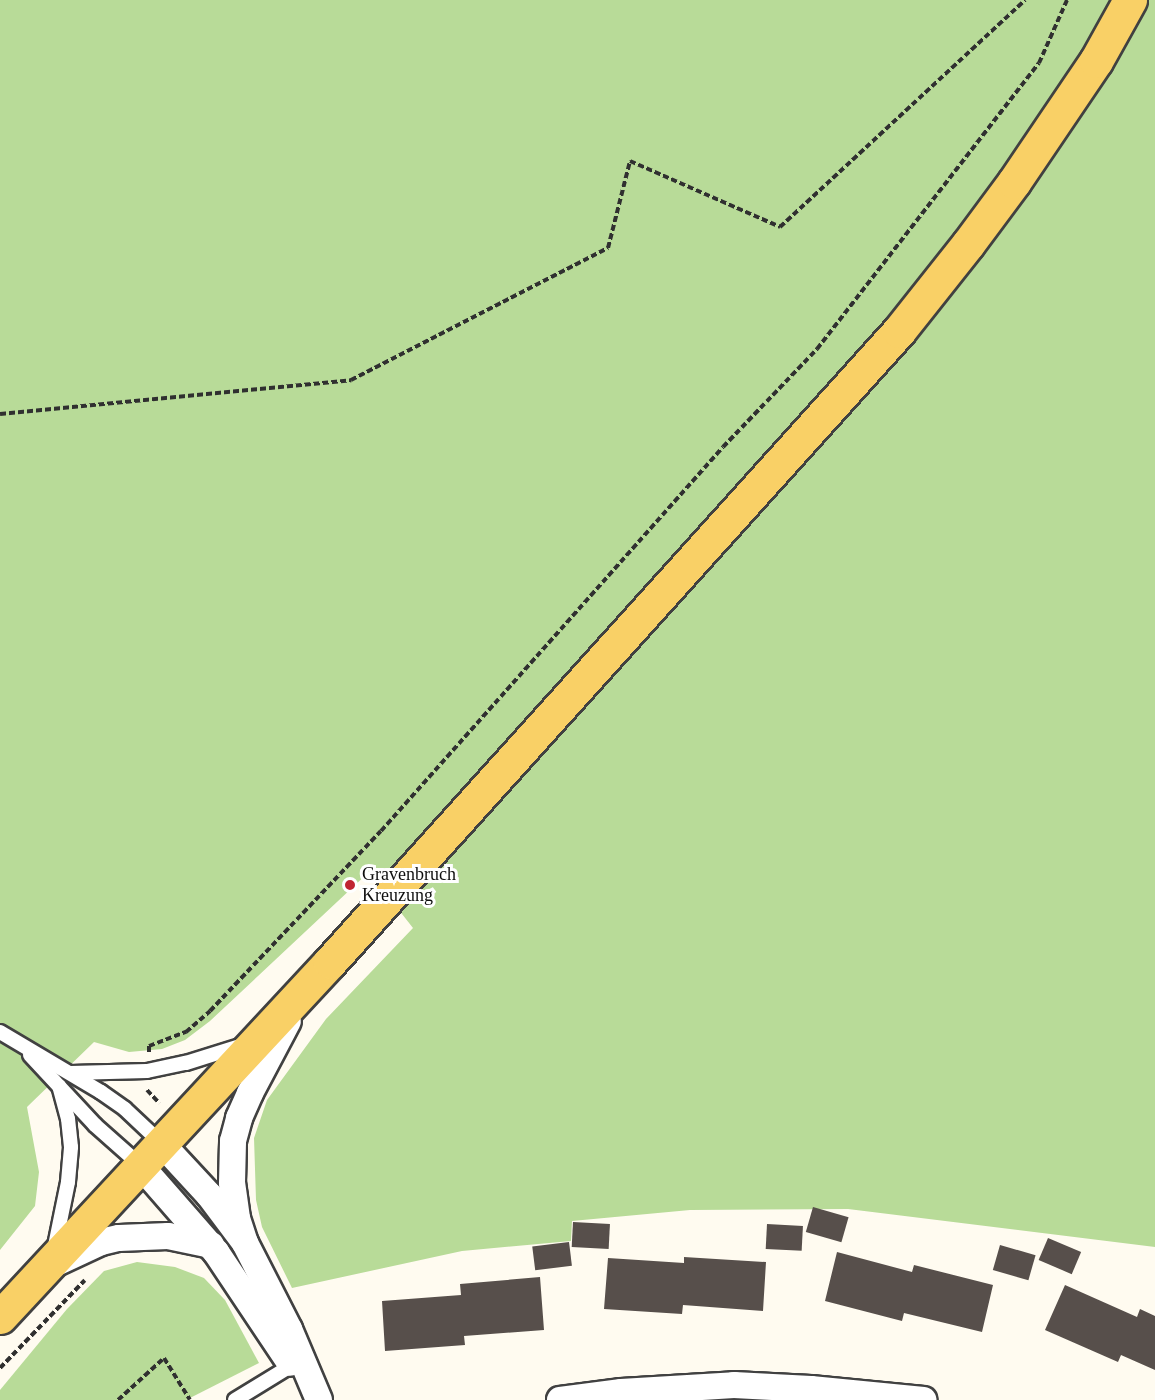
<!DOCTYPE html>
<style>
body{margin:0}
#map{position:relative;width:1155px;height:1400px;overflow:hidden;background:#fffbf0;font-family:Georgia,serif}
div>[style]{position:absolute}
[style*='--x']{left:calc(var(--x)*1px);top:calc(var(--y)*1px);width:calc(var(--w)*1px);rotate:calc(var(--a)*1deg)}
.forest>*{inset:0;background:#b8db98}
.building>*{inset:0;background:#574f4b;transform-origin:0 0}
.path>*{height:4px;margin-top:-2px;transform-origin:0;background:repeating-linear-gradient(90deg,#303030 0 6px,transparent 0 9px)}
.roads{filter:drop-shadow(2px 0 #414141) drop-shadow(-2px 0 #414141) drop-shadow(0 2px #414141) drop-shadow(0 -2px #414141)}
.lane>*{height:14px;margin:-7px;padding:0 7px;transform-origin:7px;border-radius:7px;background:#fff}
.street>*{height:26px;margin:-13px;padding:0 13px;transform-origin:13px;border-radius:13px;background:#fff}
.primary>*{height:33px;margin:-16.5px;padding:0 16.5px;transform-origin:16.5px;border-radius:16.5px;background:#f9d066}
.dots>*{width:16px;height:16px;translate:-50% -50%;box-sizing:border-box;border:3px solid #fff;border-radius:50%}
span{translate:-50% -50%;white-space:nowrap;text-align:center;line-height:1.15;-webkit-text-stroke:6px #fff;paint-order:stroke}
.poi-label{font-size:18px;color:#0e0e0e}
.left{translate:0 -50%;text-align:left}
</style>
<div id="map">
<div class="forest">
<i style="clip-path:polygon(0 0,1155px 0,1155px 1247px,848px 1209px,690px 1210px,572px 1221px,571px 1241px,462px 1251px,292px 1288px,262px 1227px,256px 1200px,254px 1138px,267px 1100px,326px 1019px,413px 928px,369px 872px,210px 1021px,185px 1040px,162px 1049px,129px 1052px,94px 1042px,27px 1107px,39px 1172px,35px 1206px,0 1250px)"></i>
<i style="clip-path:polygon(137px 1262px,175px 1267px,204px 1278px,225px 1300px,259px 1363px,186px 1400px,0 1400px,0 1390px,67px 1309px,104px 1271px)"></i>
</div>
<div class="building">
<i style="left:813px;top:1207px;width:37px;height:26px;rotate:16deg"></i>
<i style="left:573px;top:1222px;width:37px;height:25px;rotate:3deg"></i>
<i style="left:767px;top:1224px;width:36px;height:25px;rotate:3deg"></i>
<i style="left:1048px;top:1238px;width:36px;height:24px;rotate:23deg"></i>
<i style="left:569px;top:1242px;width:24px;height:37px;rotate:83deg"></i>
<i style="left:1000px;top:1245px;width:37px;height:26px;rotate:16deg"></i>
<i style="clip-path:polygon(837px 1252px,912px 1272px,914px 1265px,993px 1285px,982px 1332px,904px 1313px,902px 1321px,825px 1301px)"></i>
<i style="clip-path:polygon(684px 1257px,766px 1262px,763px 1311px,683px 1305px,682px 1314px,604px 1309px,608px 1258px,684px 1263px)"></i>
<i style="clip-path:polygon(540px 1277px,544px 1330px,464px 1336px,465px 1345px,385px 1351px,382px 1301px,461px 1295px,460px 1284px)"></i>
<i style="clip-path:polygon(1065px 1285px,1137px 1317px,1140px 1309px,1155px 1316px,1155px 1370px,1121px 1355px,1118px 1362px,1045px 1330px)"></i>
</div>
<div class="path">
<i style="--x:0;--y:414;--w:353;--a:-5.5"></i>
<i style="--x:351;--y:380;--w:289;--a:-27.2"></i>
<i style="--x:608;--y:248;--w:90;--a:-75.8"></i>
<i style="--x:630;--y:161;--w:164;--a:23.7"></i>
<i style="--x:780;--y:227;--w:334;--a:-42.8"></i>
<i style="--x:149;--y:1052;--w:6;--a:-90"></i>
<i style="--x:149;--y:1046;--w:40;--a:-21"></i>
<i style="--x:186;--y:1032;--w:32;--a:-41"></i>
<i style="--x:210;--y:1011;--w:248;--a:-46.5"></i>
<i style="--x:381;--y:831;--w:514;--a:-48.31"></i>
<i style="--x:723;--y:447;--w:136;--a:-46.2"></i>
<i style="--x:817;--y:349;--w:362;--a:-52.2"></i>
<i style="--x:1039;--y:63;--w:69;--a:-66"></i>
<i style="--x:147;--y:1090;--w:18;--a:47"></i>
<i style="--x:0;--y:1368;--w:122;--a:-46"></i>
<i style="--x:118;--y:1400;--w:62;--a:-42.4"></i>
<i style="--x:164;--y:1358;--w:49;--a:58.2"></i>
</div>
<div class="roads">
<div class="lane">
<i style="--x:0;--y:1032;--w:117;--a:30.7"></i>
<i style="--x:101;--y:1092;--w:29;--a:35"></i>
<i style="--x:125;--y:1109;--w:48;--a:43.3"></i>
<i style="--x:30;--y:1055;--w:96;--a:47.1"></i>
<i style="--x:95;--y:1125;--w:60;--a:41.6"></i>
<i style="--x:71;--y:1073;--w:76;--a:-1.5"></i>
<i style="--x:147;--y:1071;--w:40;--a:-12"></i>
<i style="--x:186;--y:1063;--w:57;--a:-17.5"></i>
<i style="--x:55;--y:1246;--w:65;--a:-78.5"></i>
<i style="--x:68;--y:1182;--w:35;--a:-85"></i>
<i style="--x:71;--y:1147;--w:28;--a:-96"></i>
<i style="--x:68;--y:1119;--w:34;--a:-105"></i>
<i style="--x:235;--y:1400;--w:73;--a:-31.5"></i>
</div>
<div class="street">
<i style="--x:160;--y:1142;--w:72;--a:47.2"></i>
<i style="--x:209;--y:1195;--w:60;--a:53.1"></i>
<i style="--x:245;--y:1243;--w:97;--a:62.9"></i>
<i style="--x:289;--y:1329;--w:77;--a:67.1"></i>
<i style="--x:140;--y:1165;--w:116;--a:48.9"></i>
<i style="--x:216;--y:1252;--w:133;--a:56.3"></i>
<i style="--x:245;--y:1243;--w:26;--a:-108"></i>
<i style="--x:237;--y:1218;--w:35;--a:-98"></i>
<i style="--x:232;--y:1183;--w:42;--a:-88.6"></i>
<i style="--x:233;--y:1141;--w:24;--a:-75"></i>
<i style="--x:239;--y:1118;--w:27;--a:-66"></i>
<i style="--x:250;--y:1093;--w:81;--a:-62.2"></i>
<i style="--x:54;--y:1264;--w:52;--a:-25.1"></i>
<i style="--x:101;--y:1242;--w:18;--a:-13"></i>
<i style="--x:119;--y:1238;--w:49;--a:-2.3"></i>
<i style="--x:168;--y:1236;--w:44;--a:11.8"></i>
<i style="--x:560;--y:1400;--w:62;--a:-7.5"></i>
<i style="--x:621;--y:1392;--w:113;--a:-3.5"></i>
<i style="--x:734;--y:1385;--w:77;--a:3"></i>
<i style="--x:811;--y:1389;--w:113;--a:5.6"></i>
</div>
<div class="primary">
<i style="--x:0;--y:1317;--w:485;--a:-47.1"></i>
<i style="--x:330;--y:962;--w:850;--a:-47.96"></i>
<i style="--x:899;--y:331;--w:111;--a:-51.6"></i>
<i style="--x:968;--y:244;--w:77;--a:-53.4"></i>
<i style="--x:1014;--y:182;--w:146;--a:-55.9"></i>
<i style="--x:1096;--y:61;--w:70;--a:-60.9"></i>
</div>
</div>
<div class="dots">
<i style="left:350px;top:885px;background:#c02531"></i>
</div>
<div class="poi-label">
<span class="left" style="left:362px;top:885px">Gravenbruch<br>Kreuzung</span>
</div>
</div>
